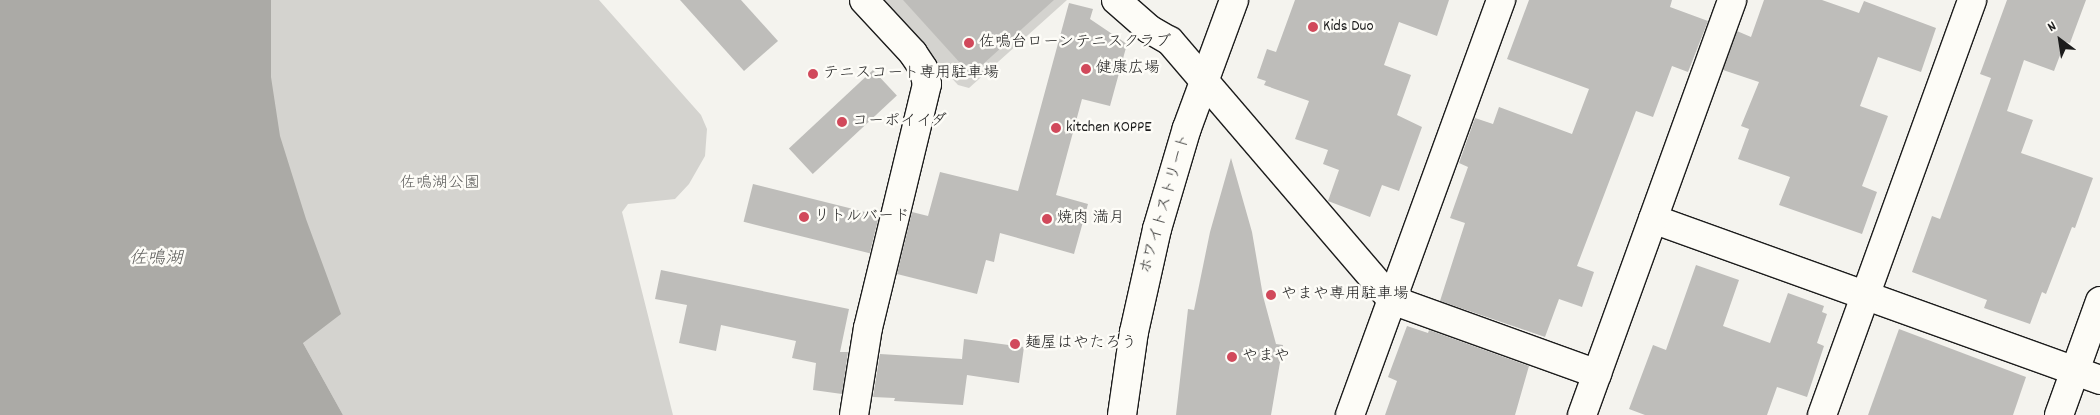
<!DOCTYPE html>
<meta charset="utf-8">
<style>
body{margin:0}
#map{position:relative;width:2100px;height:415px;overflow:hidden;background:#f4f3ee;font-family:Dekko,"Klee One",sans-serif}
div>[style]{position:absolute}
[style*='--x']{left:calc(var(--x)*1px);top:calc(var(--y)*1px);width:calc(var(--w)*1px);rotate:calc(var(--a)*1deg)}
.green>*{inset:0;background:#d4d3cf}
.water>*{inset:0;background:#abaaa6}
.building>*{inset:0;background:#bebdba;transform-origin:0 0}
.roads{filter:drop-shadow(1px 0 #1c1c1c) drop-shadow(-1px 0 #1c1c1c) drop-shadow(0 1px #1c1c1c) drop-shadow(0 -1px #1c1c1c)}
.minor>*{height:28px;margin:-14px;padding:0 14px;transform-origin:14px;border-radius:14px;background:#fdfcf7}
.dots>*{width:14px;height:14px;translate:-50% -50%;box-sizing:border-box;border:2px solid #fdfcf7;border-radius:50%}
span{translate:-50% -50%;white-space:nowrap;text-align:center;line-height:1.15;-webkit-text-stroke:5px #fdfcf7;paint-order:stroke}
.poi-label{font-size:16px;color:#1c1c1c}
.left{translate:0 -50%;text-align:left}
.park-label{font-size:16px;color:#5c5c5b}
.street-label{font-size:16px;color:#1c1c1c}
.water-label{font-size:18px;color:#5c5c5a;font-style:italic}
.north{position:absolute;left:2035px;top:15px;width:50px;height:50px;-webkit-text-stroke:4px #fdfcf7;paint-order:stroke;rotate:329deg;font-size:14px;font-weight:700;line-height:20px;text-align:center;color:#1c1c1c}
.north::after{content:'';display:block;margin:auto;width:18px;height:22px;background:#1c1c1c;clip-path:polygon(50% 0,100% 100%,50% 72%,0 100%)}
</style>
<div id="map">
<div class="green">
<i style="clip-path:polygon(237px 0,599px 0,701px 115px,707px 129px,705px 156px,689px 184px,675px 199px,628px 204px,622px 212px,673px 415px,343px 415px,303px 343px)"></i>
<i style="clip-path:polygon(880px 0,1067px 0,969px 88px,958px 85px)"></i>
</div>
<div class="water">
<i style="clip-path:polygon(0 0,271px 0,271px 77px,280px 136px,306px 219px,341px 314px,303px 343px,343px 415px,0 415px)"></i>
</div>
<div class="building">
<i style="clip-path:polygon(680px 0,741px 0,778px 41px,744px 71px)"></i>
<i style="clip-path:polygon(903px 0,1054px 0,971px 75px)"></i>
<i style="clip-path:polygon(1295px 0,1449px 0,1437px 36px,1399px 22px,1384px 65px,1411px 75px,1397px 115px,1422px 127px,1399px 191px,1382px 185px,1370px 217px,1328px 201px,1339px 170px,1323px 164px,1328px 150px,1295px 139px,1309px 101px,1264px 85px,1266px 81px,1257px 78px,1267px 49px,1276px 52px)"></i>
<i style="clip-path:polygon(1529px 0,1672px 0,1670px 7px,1708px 21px,1688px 72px,1672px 66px,1653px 117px,1636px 111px,1577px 266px,1594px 272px,1582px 307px,1559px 299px,1545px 337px,1440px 301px,1465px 223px,1450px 218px,1468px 167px,1459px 163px,1475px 118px,1493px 124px,1499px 107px,1572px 134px,1589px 89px,1507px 59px)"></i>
<i style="clip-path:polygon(1764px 0,1822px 0,1859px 13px,1864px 1px,1936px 28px,1921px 72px,1878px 57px,1860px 106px,1888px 116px,1862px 186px,1877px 192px,1862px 234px,1779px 205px,1790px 177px,1738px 159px,1749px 129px,1741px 126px,1759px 82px,1723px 70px,1737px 31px,1751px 37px)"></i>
<i style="clip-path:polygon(2007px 0,2086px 0,2070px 43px,2065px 42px,2054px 71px,2024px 60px,2007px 111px,2033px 120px,2021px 153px,2093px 178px,2075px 228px,2072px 227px,2046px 294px,2042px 292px,2030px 324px,1984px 308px,1987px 300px,1912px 272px,1932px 216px,1940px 219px,1991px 78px,1980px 74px)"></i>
<i style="clip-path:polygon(1069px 3px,1093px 9px,1090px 19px,1127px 44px,1110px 106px,1082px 99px,1056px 195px,1088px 204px,1074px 254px,1000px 233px,994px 262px,986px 260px,977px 294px,897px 274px,912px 212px,928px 216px,940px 172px,1018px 191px)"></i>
<i style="left:873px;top:70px;width:35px;height:115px;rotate:47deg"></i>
<i style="clip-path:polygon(1231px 158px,1252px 232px,1263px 296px,1276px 344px,1283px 345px,1271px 415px,1176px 415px,1188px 309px,1194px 310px,1210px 232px)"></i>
<i style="left:753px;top:184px;width:130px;height:39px;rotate:14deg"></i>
<i style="clip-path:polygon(1696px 265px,1739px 280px,1723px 326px,1770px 343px,1788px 293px,1824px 306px,1822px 312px,1827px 314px,1817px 343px,1824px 346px,1807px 397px,1777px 387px,1767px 415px,1645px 415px,1629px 409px,1653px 345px,1666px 350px)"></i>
<i style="clip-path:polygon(661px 270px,849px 309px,840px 352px,848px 352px,842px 394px,813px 390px,816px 363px,792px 358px,796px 341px,721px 325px,716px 351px,679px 343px,687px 305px,655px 299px)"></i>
<i style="clip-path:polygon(1407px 326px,1428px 333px,1429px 330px,1529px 366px,1515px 415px,1385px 415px,1397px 381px,1388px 377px)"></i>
<i style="clip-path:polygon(1899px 329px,2026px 377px,2013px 415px,1868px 415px)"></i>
<i style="clip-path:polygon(964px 339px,1024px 347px,1019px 383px,967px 375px,963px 405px,894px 401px,895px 398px,873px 397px,880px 354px,962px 359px)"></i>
</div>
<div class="roads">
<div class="minor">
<i style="--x:1116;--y:0;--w:44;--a:41.3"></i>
<i style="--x:1149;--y:29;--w:24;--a:30"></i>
<i style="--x:1170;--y:41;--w:341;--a:49.4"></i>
<i style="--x:1392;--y:300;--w:218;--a:19.8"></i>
<i style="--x:1653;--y:219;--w:475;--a:19.8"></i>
<i style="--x:854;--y:415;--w:88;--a:-80.9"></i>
<i style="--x:868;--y:328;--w:251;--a:-76.4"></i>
<i style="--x:927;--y:84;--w:16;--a:-104"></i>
<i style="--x:923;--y:68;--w:18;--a:-124"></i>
<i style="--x:913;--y:53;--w:72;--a:-132.8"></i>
<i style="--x:1122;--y:415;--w:84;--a:-81.8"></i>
<i style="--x:1134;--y:332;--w:106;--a:-77.4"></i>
<i style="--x:1157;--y:229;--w:105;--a:-73.5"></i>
<i style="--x:1187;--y:128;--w:136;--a:-69.8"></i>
<i style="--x:1350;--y:415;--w:442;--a:-70"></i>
<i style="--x:1582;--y:415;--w:441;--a:-70.1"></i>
<i style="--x:1822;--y:415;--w:441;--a:-70.1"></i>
<i style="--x:2059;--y:415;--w:121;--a:-70.2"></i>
</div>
</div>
<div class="dots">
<i style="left:1313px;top:27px;background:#d1495b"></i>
<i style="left:969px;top:43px;background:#d1495b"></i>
<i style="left:1086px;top:69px;background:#d1495b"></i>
<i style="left:813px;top:74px;background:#d1495b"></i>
<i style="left:842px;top:122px;background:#d1495b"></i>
<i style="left:1056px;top:128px;background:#d1495b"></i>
<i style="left:804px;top:217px;background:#d1495b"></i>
<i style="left:1047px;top:219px;background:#d1495b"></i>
<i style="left:1271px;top:295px;background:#d1495b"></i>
<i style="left:1015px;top:344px;background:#d1495b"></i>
<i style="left:1232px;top:357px;background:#d1495b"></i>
</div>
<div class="poi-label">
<span class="left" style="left:1323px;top:27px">Kids Duo</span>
<span class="left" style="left:979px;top:43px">佐鳴台ローンテニスクラブ</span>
<span class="left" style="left:1096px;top:69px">健康広場</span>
<span class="left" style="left:823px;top:74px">テニスコート専用駐車場</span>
<span class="left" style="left:852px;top:122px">コーポイイダ</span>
<span class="left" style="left:1066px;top:128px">kitchen KOPPE</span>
<span class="left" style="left:814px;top:217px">リトルバード</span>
<span class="left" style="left:1057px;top:219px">焼肉 満月</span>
<span class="left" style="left:1281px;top:295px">やまや専用駐車場</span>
<span class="left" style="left:1025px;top:344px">麺屋はやたろう</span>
<span class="left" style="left:1242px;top:357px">やまや</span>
</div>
<div class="park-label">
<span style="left:440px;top:184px">佐鳴湖公園</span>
</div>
<div class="street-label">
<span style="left:1166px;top:204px;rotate:-74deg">ホワイトストリート</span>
</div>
<div class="water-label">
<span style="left:156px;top:260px">佐鳴湖</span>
</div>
<div class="north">N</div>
</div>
